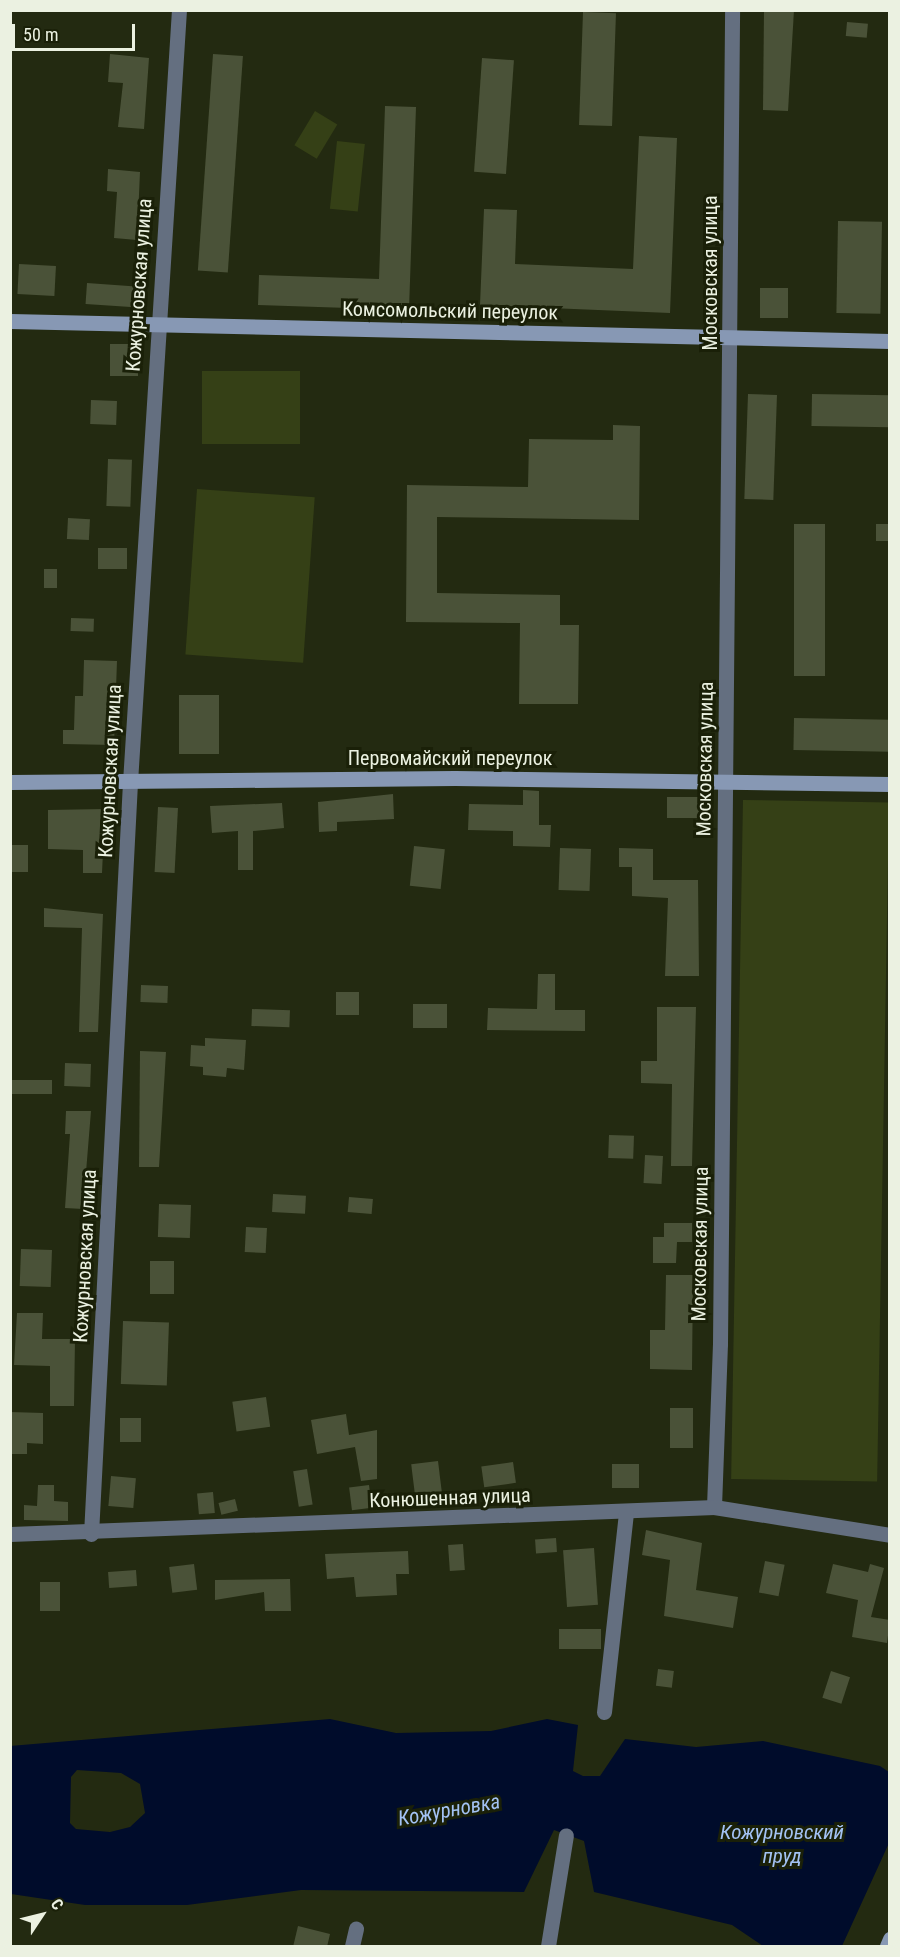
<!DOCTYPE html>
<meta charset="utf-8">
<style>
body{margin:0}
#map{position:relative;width:900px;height:1957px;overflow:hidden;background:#232a11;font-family:"Roboto Condensed",sans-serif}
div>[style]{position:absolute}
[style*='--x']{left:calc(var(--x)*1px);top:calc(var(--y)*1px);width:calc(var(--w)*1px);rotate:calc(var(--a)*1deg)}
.green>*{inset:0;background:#354016;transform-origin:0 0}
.water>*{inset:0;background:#000c2b}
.building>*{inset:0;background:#4a5238;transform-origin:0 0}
.street>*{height:15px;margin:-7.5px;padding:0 7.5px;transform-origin:7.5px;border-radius:7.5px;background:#646f80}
.secondary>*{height:15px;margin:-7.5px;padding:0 7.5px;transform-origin:7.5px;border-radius:7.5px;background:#8798b4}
span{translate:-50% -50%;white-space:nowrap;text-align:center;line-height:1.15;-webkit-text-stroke:6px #1a2008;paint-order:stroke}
.street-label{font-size:20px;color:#ebf1e1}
.water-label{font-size:21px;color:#a3c2f3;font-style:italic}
.frame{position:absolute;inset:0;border:12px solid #ebf1e1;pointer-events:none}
.north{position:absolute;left:12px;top:1885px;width:60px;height:60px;-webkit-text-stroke:4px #1a2008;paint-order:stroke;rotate:55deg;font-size:16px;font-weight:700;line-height:24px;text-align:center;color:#ebf1e1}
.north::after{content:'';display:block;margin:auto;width:21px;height:27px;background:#ebf1e1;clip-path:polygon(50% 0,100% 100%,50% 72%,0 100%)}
.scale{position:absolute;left:12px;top:24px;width:123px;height:27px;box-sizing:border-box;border:3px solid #ebf1e1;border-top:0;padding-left:8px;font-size:18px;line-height:21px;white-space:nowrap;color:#ebf1e1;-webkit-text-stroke:4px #1a2008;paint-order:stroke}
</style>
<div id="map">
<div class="green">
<i style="left:315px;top:111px;width:26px;height:40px;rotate:31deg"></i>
<i style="left:337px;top:141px;width:28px;height:68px;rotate:6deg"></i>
<i style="left:202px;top:371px;width:98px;height:73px"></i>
<i style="left:197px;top:489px;width:118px;height:166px;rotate:4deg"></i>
<i style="left:743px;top:800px;width:146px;height:679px;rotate:1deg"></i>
</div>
<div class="water">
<i style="clip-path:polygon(evenodd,330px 1719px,396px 1733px,491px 1731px,547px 1719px,578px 1725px,573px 1771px,583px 1776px,600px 1776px,625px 1739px,696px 1747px,763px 1741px,880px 1766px,889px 1772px,889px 1843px,842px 1946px,763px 1946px,732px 1925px,594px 1892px,584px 1841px,554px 1830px,524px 1892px,301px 1890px,187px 1905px,85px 1905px,11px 1894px,10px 1746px,330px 1719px,77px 1770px,121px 1773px,140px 1784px,145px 1813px,130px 1827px,110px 1832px,76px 1829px,70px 1823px,71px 1777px,77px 1770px)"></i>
</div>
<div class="building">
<i style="clip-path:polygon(764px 10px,794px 10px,788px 111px,763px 110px)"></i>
<i style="left:583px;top:12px;width:33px;height:113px;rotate:2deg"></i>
<i style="left:847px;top:22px;width:21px;height:14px;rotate:5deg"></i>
<i style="clip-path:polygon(110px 54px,149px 58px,144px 129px,118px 127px,123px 83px,108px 82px)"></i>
<i style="left:213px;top:54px;width:30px;height:217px;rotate:4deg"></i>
<i style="left:482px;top:58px;width:32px;height:114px;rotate:4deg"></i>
<i style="clip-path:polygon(385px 106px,416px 107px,409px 310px,258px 305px,259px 275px,379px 279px)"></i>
<i style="clip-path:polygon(639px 136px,677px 138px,670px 313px,480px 305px,484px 209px,517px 210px,515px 264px,633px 269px)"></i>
<i style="clip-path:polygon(108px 169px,140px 172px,137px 240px,114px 238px,117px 192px,107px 191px)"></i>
<i style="left:838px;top:221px;width:44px;height:92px;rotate:1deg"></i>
<i style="left:19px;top:264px;width:37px;height:30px;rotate:3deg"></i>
<i style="left:87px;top:283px;width:49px;height:21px;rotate:4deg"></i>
<i style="left:760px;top:288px;width:28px;height:30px"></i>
<i style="left:110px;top:344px;width:28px;height:32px"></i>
<i style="left:748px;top:394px;width:29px;height:105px;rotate:2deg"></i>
<i style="left:812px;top:394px;width:78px;height:32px;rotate:1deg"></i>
<i style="left:91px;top:400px;width:26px;height:24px;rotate:2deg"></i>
<i style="clip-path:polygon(613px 425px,640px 426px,639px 520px,437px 517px,437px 593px,560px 595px,560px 625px,579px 625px,578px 704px,519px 704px,520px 623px,406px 622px,407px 485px,528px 487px,529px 439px,613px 440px)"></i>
<i style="left:108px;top:459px;width:24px;height:47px;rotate:2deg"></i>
<i style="left:68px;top:518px;width:22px;height:21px;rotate:3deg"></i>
<i style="left:794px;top:524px;width:31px;height:152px"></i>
<i style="left:876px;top:524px;width:14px;height:17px"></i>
<i style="left:98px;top:548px;width:29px;height:21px"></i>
<i style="left:44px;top:569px;width:13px;height:19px"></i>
<i style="left:71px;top:618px;width:23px;height:13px;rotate:2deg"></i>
<i style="clip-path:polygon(84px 660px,117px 661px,114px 745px,63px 744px,63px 730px,74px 730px,75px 696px,83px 696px)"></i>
<i style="left:219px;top:695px;width:59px;height:40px;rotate:90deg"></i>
<i style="left:794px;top:718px;width:96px;height:32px;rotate:1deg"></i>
<i style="clip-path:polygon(523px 790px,539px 791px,539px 825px,551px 825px,550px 847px,513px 846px,513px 831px,468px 830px,469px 804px,523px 805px)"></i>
<i style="clip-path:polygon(393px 794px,394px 819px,337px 822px,337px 831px,319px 832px,318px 802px)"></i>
<i style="left:667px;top:797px;width:34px;height:21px"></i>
<i style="clip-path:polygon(282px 803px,284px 828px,253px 831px,253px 870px,238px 870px,238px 831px,212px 833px,210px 806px)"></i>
<i style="left:158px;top:807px;width:20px;height:65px;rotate:3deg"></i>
<i style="clip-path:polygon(105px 809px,102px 873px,83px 873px,83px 850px,48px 849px,48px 810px)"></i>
<i style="left:10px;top:845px;width:18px;height:27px"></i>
<i style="left:414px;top:846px;width:31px;height:40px;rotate:6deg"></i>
<i style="left:560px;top:848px;width:31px;height:42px;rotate:2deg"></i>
<i style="clip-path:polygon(619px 848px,653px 849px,653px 880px,698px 880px,699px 976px,665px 976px,668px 898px,632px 896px,632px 867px,619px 867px)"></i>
<i style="clip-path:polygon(44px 908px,103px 914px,98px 1032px,79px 1032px,82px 928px,44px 927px)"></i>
<i style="clip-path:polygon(538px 974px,555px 974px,555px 1010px,585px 1010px,585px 1031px,487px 1030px,488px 1008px,537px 1009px)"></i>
<i style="left:141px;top:985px;width:27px;height:17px;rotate:2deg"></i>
<i style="left:336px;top:992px;width:23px;height:23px"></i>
<i style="left:413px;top:1004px;width:34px;height:24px"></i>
<i style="clip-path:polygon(657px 1007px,696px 1007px,692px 1166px,671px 1166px,672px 1084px,641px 1083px,641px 1061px,657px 1061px)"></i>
<i style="left:252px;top:1009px;width:38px;height:17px;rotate:2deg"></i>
<i style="clip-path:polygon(205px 1038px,246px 1040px,244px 1070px,227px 1068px,226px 1077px,203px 1075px,203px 1067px,190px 1066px,191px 1045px,205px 1046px)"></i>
<i style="clip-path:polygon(140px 1051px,166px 1052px,159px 1167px,139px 1167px)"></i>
<i style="left:65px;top:1063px;width:26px;height:23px;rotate:2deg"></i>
<i style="left:12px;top:1080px;width:40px;height:14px"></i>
<i style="clip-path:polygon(66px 1111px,91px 1111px,83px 1209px,65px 1208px,70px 1134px,65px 1134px)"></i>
<i style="left:609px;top:1135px;width:25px;height:23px;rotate:2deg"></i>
<i style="left:645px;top:1155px;width:18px;height:28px;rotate:3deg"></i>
<i style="left:273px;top:1194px;width:33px;height:18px;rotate:3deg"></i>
<i style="left:349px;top:1197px;width:24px;height:15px;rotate:5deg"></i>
<i style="left:159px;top:1204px;width:32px;height:33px;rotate:2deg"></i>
<i style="clip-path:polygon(664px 1223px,692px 1223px,692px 1242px,677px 1242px,676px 1263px,653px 1263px,653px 1237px,664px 1237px)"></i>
<i style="left:246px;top:1227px;width:21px;height:25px;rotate:3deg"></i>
<i style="left:21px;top:1249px;width:31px;height:37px;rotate:2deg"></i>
<i style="left:150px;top:1261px;width:24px;height:33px"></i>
<i style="clip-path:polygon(666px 1275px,693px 1275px,692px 1370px,650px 1369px,650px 1330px,665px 1330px)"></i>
<i style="clip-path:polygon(17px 1313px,43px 1313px,42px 1339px,75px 1339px,74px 1406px,50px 1406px,50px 1366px,14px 1365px)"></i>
<i style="left:123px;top:1321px;width:46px;height:63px;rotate:2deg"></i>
<i style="left:266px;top:1397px;width:30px;height:34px;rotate:82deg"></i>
<i style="left:670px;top:1408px;width:23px;height:40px"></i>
<i style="clip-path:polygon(10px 1412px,43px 1413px,43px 1444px,27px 1443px,27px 1454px,10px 1454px)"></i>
<i style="clip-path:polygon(346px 1414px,349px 1435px,377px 1430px,377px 1479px,361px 1481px,355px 1447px,317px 1454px,311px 1420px)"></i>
<i style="left:120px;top:1418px;width:21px;height:24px"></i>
<i style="left:438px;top:1461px;width:31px;height:27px;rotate:83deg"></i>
<i style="left:513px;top:1462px;width:21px;height:32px;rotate:82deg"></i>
<i style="left:612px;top:1464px;width:27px;height:24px"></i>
<i style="left:307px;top:1469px;width:36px;height:14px;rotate:81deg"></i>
<i style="left:111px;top:1476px;width:25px;height:30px;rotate:5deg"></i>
<i style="clip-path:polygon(38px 1485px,54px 1485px,54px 1501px,68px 1502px,68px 1521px,24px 1520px,24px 1505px,37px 1506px)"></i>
<i style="left:369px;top:1485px;width:23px;height:20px;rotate:83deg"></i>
<i style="left:213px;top:1492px;width:21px;height:16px;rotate:85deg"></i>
<i style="left:235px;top:1499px;width:12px;height:17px;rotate:76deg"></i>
<i style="clip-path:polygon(646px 1530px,702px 1543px,696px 1590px,738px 1597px,733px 1628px,664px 1616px,670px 1560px,642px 1555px)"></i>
<i style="left:556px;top:1538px;width:14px;height:21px;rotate:86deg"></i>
<i style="left:463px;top:1544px;width:26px;height:15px;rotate:86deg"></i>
<i style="left:594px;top:1548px;width:57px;height:31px;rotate:86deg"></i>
<i style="clip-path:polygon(408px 1551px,409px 1574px,396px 1574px,397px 1595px,356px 1597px,354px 1577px,327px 1579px,325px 1554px)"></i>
<i style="left:765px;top:1561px;width:20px;height:32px;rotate:11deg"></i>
<i style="left:194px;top:1564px;width:26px;height:25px;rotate:83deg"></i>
<i style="clip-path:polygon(833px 1564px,868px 1572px,870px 1564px,884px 1568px,871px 1617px,890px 1620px,887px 1643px,852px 1637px,858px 1600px,826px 1593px)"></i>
<i style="left:136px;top:1570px;width:16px;height:28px;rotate:86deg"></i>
<i style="clip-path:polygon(290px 1579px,291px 1611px,265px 1611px,264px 1592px,215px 1600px,215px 1580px)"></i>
<i style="left:40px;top:1582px;width:20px;height:29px"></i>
<i style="left:559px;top:1629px;width:42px;height:20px"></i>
<i style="left:658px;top:1669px;width:16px;height:17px;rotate:7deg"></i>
<i style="left:831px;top:1671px;width:20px;height:28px;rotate:18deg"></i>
<i style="clip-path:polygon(298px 1926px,330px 1934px,327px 1947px,293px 1947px)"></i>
</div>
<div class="street">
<i style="--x:714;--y:1507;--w:163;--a:-87.9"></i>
<i style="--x:720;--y:1344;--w:1334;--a:-89.48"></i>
<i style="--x:10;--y:1534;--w:705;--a:-2.2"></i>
<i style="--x:714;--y:1507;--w:178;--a:9"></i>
<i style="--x:91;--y:1534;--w:753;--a:-87.03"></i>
<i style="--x:130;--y:782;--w:774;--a:-86.37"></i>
<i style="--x:604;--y:1712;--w:201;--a:-83.7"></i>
<i style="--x:352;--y:1946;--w:18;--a:-77"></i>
<i style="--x:548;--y:1946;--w:112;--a:-80.8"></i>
</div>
<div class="secondary">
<i style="--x:10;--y:321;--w:880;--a:1.3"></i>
<i style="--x:10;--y:782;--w:445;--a:-0.5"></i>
<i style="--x:455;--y:778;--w:435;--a:0.8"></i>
<i style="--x:887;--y:1946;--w:8;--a:-67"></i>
</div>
<div class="street-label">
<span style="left:710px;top:273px;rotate:-90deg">Московская улица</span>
<span style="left:139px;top:285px;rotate:-86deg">Кожурновская улица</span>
<span style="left:450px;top:311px;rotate:1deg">Комсомольский переулок</span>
<span style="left:450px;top:758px">Первомайский переулок</span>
<span style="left:705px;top:759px;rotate:-89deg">Московская улица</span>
<span style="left:110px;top:771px;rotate:-87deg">Кожурновская улица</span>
<span style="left:700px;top:1244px;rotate:-89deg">Московская улица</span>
<span style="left:85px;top:1256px;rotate:-87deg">Кожурновская улица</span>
<span style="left:450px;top:1498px;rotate:-2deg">Конюшенная улица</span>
</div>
<div class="water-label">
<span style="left:449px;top:1810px;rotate:-10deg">Кожурновка</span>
<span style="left:782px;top:1844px">Кожурновский<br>пруд</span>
</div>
<div class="frame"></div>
<div class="north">С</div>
<div class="scale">50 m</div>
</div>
